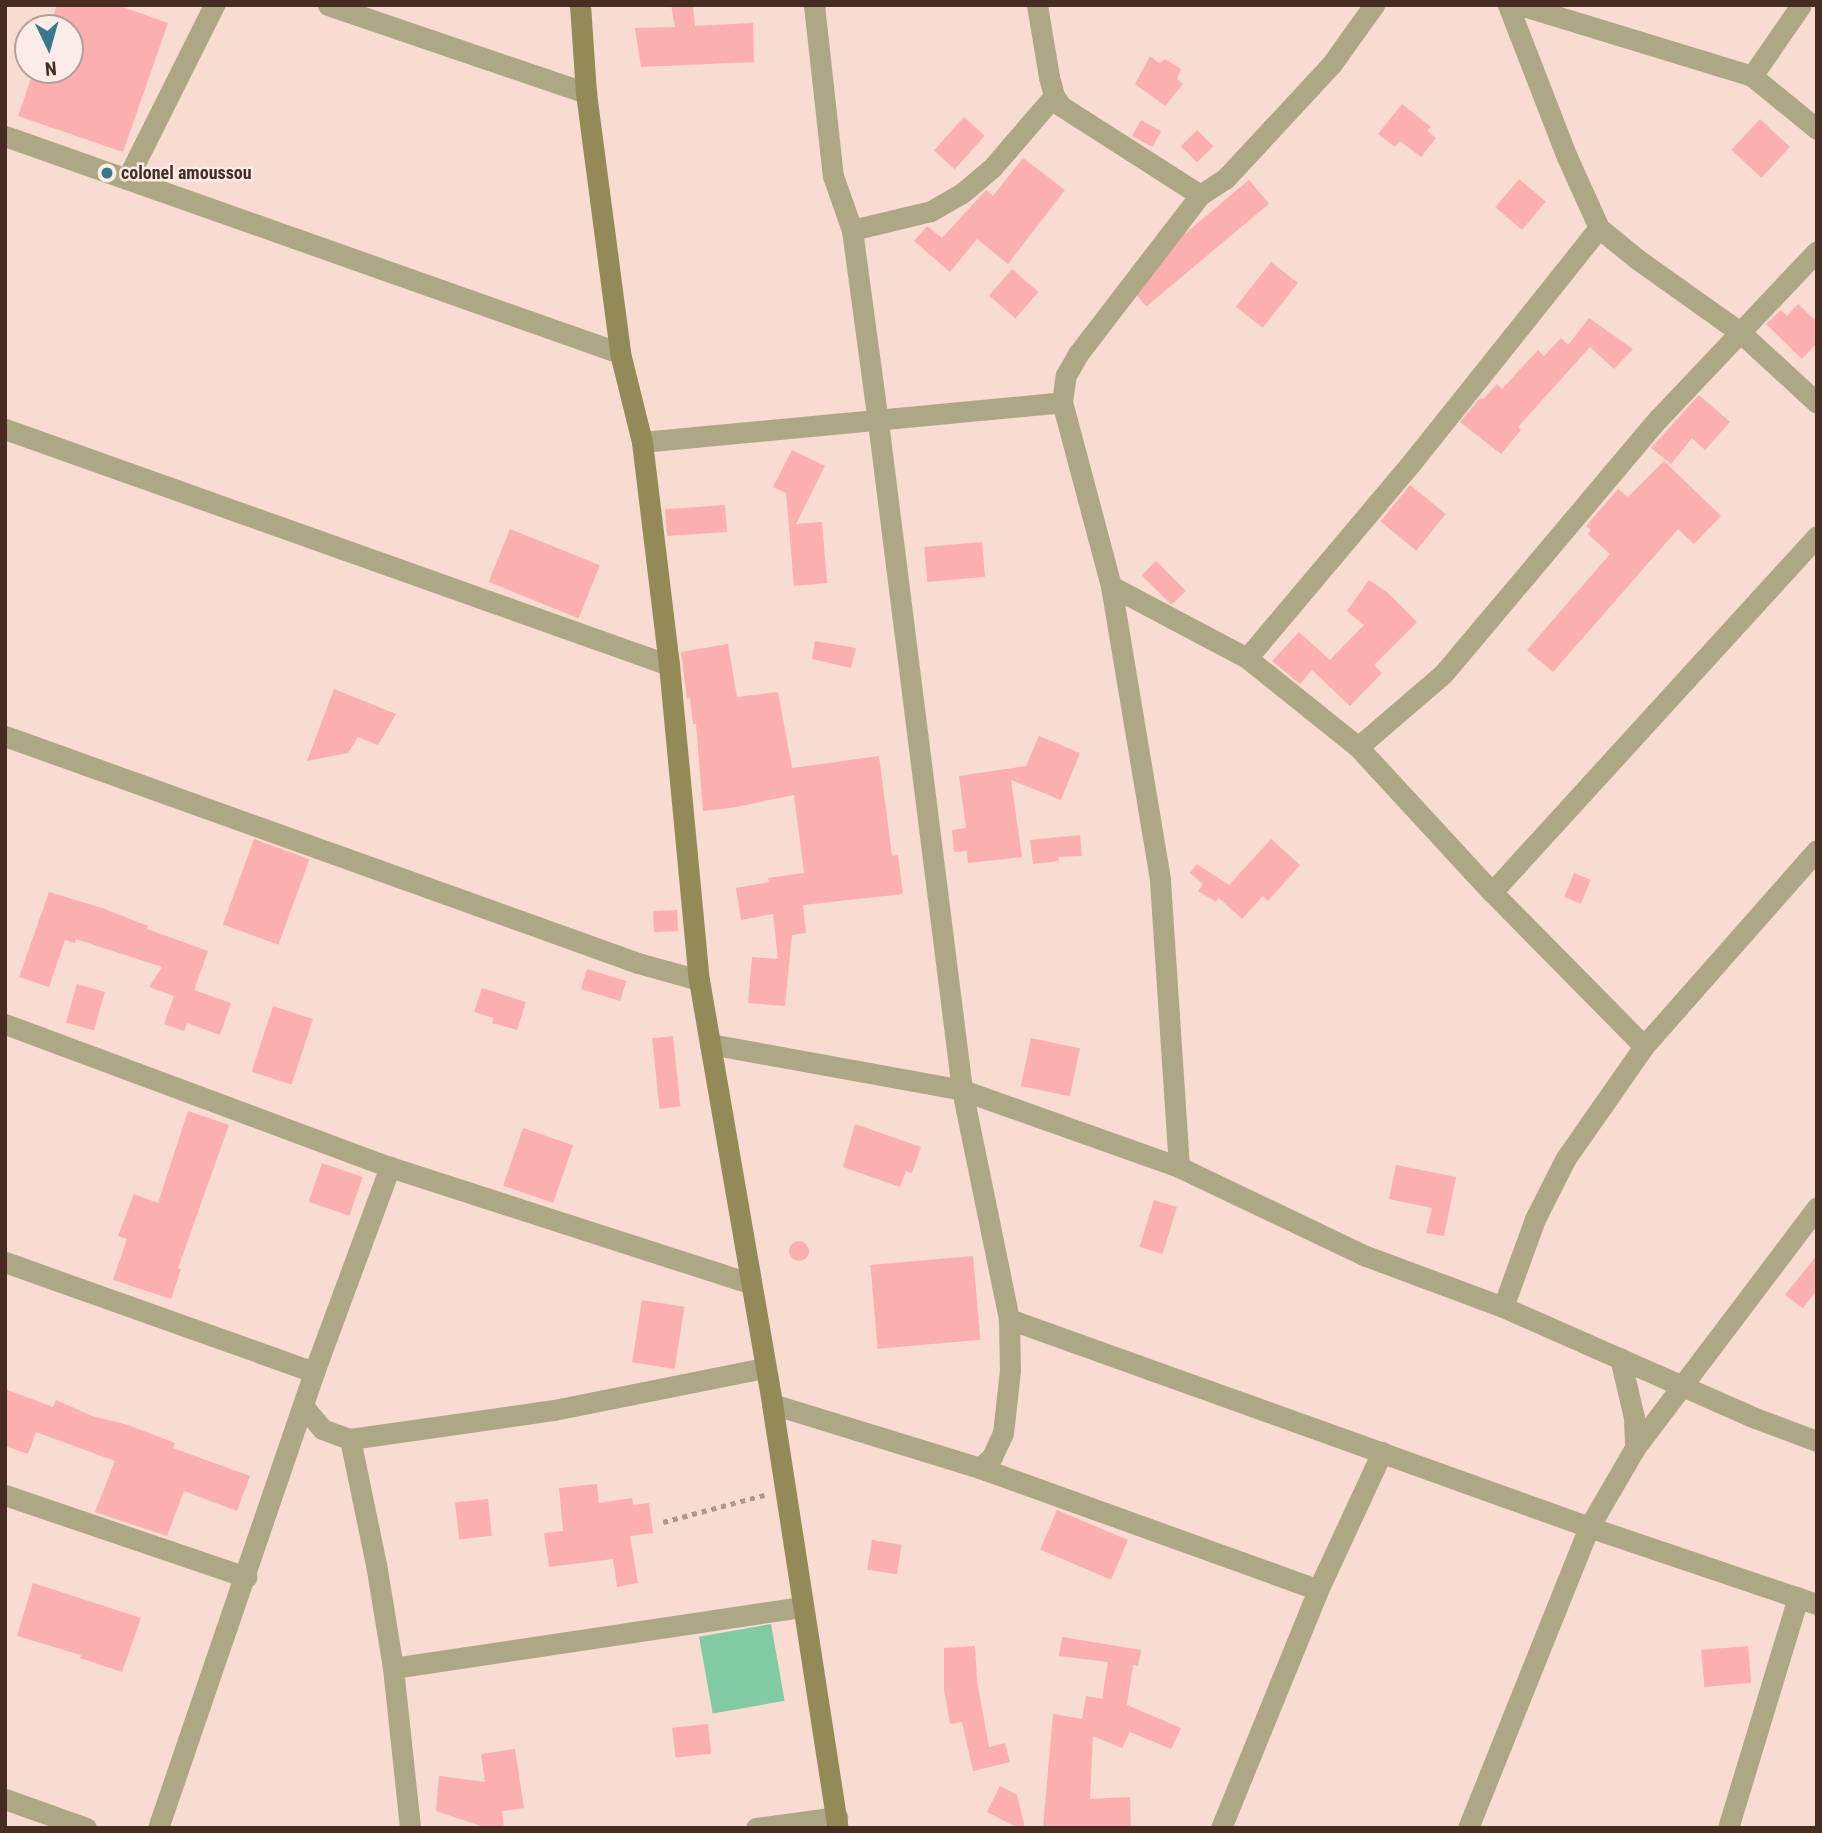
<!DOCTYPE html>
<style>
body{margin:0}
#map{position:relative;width:1822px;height:1833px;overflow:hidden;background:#f8dbd1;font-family:"Roboto Condensed",sans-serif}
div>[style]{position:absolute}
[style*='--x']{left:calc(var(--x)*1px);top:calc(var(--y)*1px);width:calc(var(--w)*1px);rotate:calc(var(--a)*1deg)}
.green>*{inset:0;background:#80cba3;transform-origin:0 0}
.building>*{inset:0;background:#fbb0af;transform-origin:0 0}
.round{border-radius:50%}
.path>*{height:4.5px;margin-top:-2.25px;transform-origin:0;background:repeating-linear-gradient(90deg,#b2968c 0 5px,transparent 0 10px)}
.street>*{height:21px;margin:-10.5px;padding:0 10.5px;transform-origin:10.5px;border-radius:10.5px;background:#ada786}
.secondary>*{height:21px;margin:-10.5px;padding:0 10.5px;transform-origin:10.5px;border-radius:10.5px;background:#938a57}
.dots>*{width:19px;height:19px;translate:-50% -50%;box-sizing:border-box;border:4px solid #fbece7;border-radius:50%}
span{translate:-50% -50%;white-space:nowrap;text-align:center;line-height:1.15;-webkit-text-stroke:5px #fbece7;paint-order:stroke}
.poi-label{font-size:18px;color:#472c22;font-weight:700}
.left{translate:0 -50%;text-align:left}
.frame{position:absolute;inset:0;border:7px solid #472c22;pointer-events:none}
.north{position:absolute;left:14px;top:14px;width:70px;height:70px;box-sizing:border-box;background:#fbece7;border:2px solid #b39f98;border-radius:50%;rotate:175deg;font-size:19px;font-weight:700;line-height:28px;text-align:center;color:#472c22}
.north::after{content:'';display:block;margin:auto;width:24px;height:32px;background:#37788b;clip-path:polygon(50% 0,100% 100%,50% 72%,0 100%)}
</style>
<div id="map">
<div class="green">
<i style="left:771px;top:1624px;width:78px;height:73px;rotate:80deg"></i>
</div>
<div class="building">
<i style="clip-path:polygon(57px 5px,117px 5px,168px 23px,123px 152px,18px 116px,34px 70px,70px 70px,70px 28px,49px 28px)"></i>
<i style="clip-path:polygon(671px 5px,693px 5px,695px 26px,753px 23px,754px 62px,641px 67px,635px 28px,675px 27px)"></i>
<i style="clip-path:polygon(1150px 56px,1159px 63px,1165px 59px,1181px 69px,1177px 79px,1183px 84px,1165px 106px,1135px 84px)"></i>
<i style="clip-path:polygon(1402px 104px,1431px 127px,1427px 131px,1436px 138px,1421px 157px,1400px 141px,1395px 147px,1378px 134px)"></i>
<i style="left:964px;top:117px;width:28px;height:45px;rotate:42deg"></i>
<i style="left:1760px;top:119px;width:41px;height:42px;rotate:43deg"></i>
<i style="left:1141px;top:120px;width:23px;height:18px;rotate:29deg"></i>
<i style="left:1197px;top:130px;width:23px;height:23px;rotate:45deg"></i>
<i style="clip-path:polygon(1023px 158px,1065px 190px,1008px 264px,977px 239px,950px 272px,914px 241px,927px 226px,942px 238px,986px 190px,993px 196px)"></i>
<i style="left:1519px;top:179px;width:35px;height:37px;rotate:40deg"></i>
<i style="left:1249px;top:180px;width:31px;height:160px;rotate:50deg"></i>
<i style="left:1271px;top:262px;width:34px;height:57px;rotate:38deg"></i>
<i style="left:1012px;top:269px;width:35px;height:35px;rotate:41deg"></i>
<i style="clip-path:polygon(1798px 304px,1817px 322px,1817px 343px,1802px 359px,1766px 324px,1781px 310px,1787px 316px)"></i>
<i style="clip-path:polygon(1589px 318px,1633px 349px,1614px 369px,1590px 347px,1518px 427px,1521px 430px,1501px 454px,1460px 422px,1480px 398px,1483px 399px,1497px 384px,1502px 389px,1538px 350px,1544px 356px,1561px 338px,1568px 345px)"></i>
<i style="clip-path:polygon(1699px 395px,1730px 422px,1705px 450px,1692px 438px,1671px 464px,1651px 448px)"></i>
<i style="clip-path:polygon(792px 450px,825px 466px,796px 524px,822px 522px,827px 583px,794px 586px,786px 493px,773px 487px)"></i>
<i style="clip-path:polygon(1664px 461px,1721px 516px,1694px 544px,1678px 529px,1553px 672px,1527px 650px,1610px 554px,1588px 534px,1591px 530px,1586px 526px,1618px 489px,1628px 497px)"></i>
<i style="left:1410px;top:485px;width:46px;height:47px;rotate:39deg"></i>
<i style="left:725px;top:505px;width:27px;height:60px;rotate:86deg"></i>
<i style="left:510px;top:529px;width:97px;height:57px;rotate:22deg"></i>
<i style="left:982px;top:542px;width:35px;height:58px;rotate:85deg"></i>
<i style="left:1156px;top:561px;width:42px;height:20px;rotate:45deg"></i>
<i style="clip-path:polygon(1369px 580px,1388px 593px,1417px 622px,1374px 665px,1382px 673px,1350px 706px,1312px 670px,1300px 684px,1272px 661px,1299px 632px,1330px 660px,1364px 625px,1347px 611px)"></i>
<i style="clip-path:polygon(815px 641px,856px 648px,851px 668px,812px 659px)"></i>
<i style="clip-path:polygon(728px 644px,737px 697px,778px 692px,792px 768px,879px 756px,892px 856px,898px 855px,903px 894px,803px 905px,806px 933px,792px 935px,785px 1006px,748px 1003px,752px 957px,778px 959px,773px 914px,741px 920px,736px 888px,769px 882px,768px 878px,804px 873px,794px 795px,731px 808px,703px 811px,696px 724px,693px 724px,690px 698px,687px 699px,681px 652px)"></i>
<i style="clip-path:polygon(334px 689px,396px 714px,378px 745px,358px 737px,348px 753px,307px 761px)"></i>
<i style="clip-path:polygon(1039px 736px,1080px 753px,1061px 800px,1011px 780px,1022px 857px,968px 863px,967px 851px,954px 852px,952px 830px,966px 828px,959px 776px,1026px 766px)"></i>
<i style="clip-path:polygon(1080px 835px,1082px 856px,1058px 857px,1059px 861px,1033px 864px,1030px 840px)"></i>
<i style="left:254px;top:839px;width:59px;height:91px;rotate:20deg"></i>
<i style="clip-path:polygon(1271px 839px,1300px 865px,1268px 901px,1263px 896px,1242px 919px,1219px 898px,1216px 902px,1198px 891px,1203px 884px,1190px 873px,1197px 864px,1229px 885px)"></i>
<i style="left:1574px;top:873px;width:18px;height:26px;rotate:22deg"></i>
<i style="clip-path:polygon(49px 892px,102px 908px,148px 926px,147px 929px,208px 951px,194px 990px,231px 1003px,220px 1035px,187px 1023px,184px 1031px,164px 1024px,174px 996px,149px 987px,162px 967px,76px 939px,75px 943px,65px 940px,49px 987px,19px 977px)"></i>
<i style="left:677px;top:910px;width:21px;height:24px;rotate:87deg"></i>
<i style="left:587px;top:969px;width:41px;height:21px;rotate:17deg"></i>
<i style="left:77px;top:984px;width:29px;height:40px;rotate:16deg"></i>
<i style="clip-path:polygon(482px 988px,526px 1002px,517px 1030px,492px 1023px,494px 1018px,474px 1012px)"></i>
<i style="left:273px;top:1006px;width:42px;height:69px;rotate:18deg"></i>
<i style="left:673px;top:1036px;width:71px;height:21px;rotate:84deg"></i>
<i style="left:1031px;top:1038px;width:50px;height:49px;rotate:12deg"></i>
<i style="clip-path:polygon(188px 1111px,229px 1125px,178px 1268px,181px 1269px,171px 1299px,113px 1280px,127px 1239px,118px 1236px,134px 1194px,158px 1203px)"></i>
<i style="clip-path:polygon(855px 1124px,921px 1147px,912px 1173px,906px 1171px,900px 1187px,843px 1167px)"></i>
<i style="left:523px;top:1128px;width:53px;height:61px;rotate:19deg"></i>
<i style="left:322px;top:1163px;width:43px;height:41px;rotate:19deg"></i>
<i style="clip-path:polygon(1396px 1165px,1456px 1177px,1444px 1236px,1426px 1233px,1432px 1208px,1389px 1199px)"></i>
<i style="left:1154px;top:1200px;width:24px;height:49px;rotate:17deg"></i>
<i class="round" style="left:789px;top:1241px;width:20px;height:20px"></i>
<i style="clip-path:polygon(1817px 1255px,1817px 1290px,1803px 1308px,1785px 1295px)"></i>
<i style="left:973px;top:1256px;width:84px;height:103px;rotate:85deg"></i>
<i style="left:642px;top:1300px;width:43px;height:63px;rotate:9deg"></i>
<i style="clip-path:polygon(5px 1389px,53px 1407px,56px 1400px,92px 1416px,128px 1425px,175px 1443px,173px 1448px,250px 1476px,237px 1511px,184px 1491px,167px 1536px,95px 1512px,115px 1461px,36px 1432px,28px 1454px,5px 1446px)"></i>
<i style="clip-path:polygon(597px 1484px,599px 1503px,632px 1498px,633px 1505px,649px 1503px,653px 1533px,630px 1536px,638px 1583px,617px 1587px,613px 1559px,549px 1567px,544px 1533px,563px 1531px,559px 1488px)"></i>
<i style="left:488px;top:1499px;width:37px;height:33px;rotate:84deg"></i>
<i style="left:1057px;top:1510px;width:77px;height:43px;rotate:23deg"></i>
<i style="left:872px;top:1540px;width:30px;height:30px;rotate:9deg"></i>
<i style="clip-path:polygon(33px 1583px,141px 1618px,122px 1672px,80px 1658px,81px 1655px,17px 1636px)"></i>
<i style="clip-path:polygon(1062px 1637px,1141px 1650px,1138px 1666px,1133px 1665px,1127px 1705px,1181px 1728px,1171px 1749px,1130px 1732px,1122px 1748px,1093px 1736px,1090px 1799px,1130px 1797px,1131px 1828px,1043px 1828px,1053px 1714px,1082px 1719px,1086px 1696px,1102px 1699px,1108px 1662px,1059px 1656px)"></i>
<i style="clip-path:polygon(975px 1646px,977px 1681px,989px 1747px,1005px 1743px,1010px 1762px,973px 1771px,962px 1722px,950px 1724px,944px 1689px,944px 1648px)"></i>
<i style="left:1748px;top:1646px;width:37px;height:47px;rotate:85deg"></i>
<i style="left:708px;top:1724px;width:30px;height:36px;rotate:84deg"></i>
<i style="clip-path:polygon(515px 1749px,524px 1808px,502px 1811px,504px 1828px,487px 1828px,436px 1811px,439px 1776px,485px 1782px,481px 1754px)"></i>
<i style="clip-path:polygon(1000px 1786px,1017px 1795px,1025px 1828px,1018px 1828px,987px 1812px)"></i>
</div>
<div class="path">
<i style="--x:663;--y:1522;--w:105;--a:-15"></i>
</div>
<div class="street">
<i style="--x:328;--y:5;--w:273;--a:18.8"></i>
<i style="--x:814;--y:5;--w:172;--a:83.7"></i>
<i style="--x:833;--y:176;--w:57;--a:70.6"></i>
<i style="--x:852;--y:230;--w:194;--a:82.3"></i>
<i style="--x:878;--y:422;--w:673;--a:82.83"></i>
<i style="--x:962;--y:1090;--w:234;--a:78.4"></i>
<i style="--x:1009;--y:1319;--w:51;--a:88.9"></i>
<i style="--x:1010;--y:1370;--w:63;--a:96.3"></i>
<i style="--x:1003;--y:1433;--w:26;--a:115"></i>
<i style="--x:992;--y:1457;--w:16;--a:137"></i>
<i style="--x:1037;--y:5;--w:73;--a:80.5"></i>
<i style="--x:1049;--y:77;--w:20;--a:75"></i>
<i style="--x:1054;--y:96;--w:12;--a:55"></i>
<i style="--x:1061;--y:106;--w:165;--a:32.6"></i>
<i style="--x:1200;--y:195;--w:30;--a:-33"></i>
<i style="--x:1225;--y:179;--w:156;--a:-47.1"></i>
<i style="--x:1331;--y:65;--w:74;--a:-54.4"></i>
<i style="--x:1508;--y:5;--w:163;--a:68.8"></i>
<i style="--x:1567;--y:157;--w:78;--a:65.7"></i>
<i style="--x:1599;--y:228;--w:49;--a:39.2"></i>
<i style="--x:1637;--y:259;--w:128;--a:35.4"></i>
<i style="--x:1741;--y:333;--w:103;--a:42.6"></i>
<i style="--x:1520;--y:5;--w:243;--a:17"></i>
<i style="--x:1752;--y:76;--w:84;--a:39.2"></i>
<i style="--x:1752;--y:76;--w:86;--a:-55.4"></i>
<i style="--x:5;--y:136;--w:652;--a:19.44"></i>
<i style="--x:127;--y:179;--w:195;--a:-63.4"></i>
<i style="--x:852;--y:230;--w:81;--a:-13.5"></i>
<i style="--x:931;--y:211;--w:34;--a:-30"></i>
<i style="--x:961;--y:194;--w:40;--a:-40"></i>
<i style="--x:992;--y:168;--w:95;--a:-49.3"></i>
<i style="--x:5;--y:429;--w:705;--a:19.57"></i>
<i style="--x:642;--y:442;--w:422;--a:-5.4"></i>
<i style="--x:1111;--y:586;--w:154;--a:27.9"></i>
<i style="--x:1247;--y:658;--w:142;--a:38.7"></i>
<i style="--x:1358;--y:747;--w:197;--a:47.3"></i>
<i style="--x:1492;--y:892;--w:216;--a:45.4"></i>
<i style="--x:1247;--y:658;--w:250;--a:-49.9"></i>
<i style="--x:1408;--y:467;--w:306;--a:-51.4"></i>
<i style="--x:5;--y:736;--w:672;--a:19.73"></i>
<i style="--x:638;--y:963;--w:63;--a:15.6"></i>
<i style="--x:1358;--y:747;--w:112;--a:-40.7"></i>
<i style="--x:1443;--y:674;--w:334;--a:-49.9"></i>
<i style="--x:1658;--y:419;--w:231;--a:-46.6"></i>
<i style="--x:1492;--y:892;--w:482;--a:-47.6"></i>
<i style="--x:5;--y:1024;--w:411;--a:20.4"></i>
<i style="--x:390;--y:1167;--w:377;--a:17.9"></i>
<i style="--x:710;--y:1044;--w:256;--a:10.3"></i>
<i style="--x:962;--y:1090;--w:230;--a:19.5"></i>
<i style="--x:1179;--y:1167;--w:207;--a:25.5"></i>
<i style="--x:1366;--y:1256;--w:146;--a:20.4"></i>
<i style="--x:1503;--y:1307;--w:275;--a:23.8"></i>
<i style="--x:1755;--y:1418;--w:66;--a:20.4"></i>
<i style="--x:1179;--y:1167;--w:289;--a:-93.8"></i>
<i style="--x:1160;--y:879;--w:297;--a:-99.5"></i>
<i style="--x:1111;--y:586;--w:190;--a:-104.9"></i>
<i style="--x:1062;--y:402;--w:27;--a:-82"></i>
<i style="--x:1066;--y:375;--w:24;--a:-60"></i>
<i style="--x:1078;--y:354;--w:200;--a:-52.5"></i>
<i style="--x:5;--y:1262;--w:328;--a:19.6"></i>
<i style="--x:1503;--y:1307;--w:94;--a:-70"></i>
<i style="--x:1535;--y:1219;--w:68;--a:-63.1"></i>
<i style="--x:1566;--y:1158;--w:136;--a:-55.1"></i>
<i style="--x:1644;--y:1046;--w:261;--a:-48.6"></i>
<i style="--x:1009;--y:1319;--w:616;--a:19.73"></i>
<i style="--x:1589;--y:1527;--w:241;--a:18.7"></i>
<i style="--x:1620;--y:1358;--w:61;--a:76.7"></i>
<i style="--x:1634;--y:1417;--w:31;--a:88"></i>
<i style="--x:772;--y:1404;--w:218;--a:17.1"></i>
<i style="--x:980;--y:1468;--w:359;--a:19.8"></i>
<i style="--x:303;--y:1406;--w:30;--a:50"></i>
<i style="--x:322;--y:1429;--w:30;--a:20"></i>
<i style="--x:350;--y:1439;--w:206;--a:-8.1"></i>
<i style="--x:554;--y:1410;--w:214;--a:-11.3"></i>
<i style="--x:350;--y:1439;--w:128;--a:78.3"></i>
<i style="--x:376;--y:1564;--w:105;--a:80.7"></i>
<i style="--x:393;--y:1668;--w:161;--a:83.9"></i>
<i style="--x:5;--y:1495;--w:255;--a:18.8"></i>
<i style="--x:393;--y:1668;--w:414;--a:-8.5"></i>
<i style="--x:5;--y:1799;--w:86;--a:19.7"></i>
<i style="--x:158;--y:1828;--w:482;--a:-71.1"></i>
<i style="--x:314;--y:1372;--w:219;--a:-69.7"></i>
<i style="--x:756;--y:1828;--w:82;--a:-7.7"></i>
<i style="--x:1221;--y:1828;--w:257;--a:-67.8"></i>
<i style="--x:1318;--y:1590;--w:152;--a:-65.1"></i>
<i style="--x:1468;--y:1828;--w:324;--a:-68.1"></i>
<i style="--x:1589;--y:1527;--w:91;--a:-59.8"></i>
<i style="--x:1635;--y:1448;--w:302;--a:-52.9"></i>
<i style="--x:1728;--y:1828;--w:241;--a:-73.1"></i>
</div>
<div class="secondary">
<i style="--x:580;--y:5;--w:88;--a:86.1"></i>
<i style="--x:586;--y:93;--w:262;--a:82.5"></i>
<i style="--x:620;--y:353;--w:92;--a:76.1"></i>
<i style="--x:642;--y:442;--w:225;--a:83.1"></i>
<i style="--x:669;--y:665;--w:316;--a:84.6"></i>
<i style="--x:699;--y:980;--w:430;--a:80.2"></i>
<i style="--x:772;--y:1404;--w:429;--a:81.2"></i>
</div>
<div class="dots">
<i style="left:107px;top:173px;background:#37788b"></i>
</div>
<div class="poi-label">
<span class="left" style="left:121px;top:173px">colonel amoussou</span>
</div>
<div class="frame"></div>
<div class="north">N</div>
</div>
